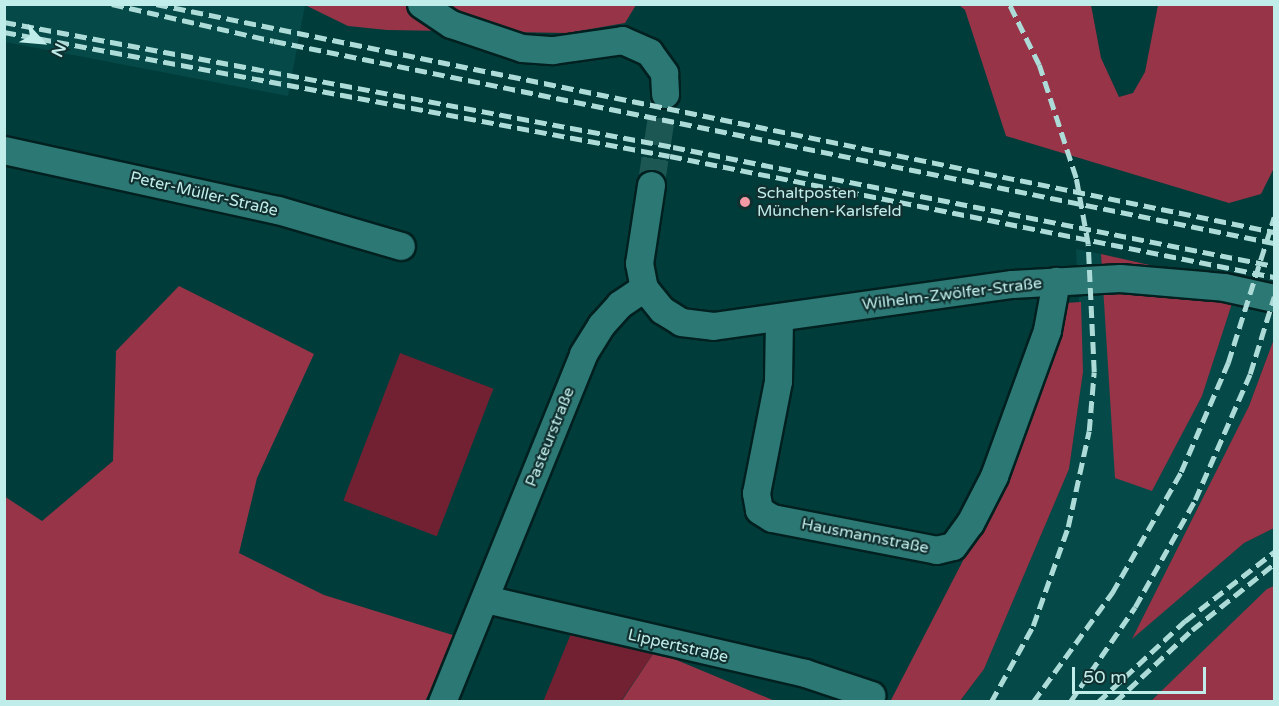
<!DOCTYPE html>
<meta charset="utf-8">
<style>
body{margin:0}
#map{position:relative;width:1279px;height:706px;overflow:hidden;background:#003c3a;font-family:"Varela Round",sans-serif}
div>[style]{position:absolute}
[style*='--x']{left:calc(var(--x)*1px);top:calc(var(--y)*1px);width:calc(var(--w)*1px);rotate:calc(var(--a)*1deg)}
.built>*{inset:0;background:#054a48}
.green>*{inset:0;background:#712132;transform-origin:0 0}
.forest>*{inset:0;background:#973447}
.minor-tunnel>*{height:27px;margin-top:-13.5px;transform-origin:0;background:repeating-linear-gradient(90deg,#1d5754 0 27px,transparent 0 41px)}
.roads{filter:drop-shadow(2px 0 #01201f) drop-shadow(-2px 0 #01201f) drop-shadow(0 2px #01201f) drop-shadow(0 -2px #01201f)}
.minor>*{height:27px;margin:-13.5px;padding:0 13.5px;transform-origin:13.5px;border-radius:13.5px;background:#2c7875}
.rail>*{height:4.5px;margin-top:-2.25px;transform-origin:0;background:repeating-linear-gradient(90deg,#acdbd8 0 12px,transparent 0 18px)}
.dots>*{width:16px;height:16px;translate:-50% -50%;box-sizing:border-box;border:3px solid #102f2e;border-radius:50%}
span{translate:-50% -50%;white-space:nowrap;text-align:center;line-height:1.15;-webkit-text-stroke:4.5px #102f2e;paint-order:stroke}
.poi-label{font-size:16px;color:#c0edea}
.left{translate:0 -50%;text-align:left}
.street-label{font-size:16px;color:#c0edea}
.frame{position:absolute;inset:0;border:6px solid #c0edea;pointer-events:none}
.north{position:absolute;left:12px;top:12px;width:60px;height:60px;-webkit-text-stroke:4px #102f2e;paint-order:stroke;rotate:116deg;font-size:16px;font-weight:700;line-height:24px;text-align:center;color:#c0edea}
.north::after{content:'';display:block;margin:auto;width:21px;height:27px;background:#c0edea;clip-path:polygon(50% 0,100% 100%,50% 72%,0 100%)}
.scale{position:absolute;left:1072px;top:667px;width:134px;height:27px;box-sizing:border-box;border:3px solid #c0edea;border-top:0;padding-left:8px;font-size:18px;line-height:21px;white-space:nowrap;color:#c0edea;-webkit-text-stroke:4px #102f2e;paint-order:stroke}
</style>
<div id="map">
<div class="built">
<i style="clip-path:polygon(4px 5px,5px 4px,305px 5px,288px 96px,5px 42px)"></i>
<i style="clip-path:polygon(1076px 249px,1101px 254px,1107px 335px,1152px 491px,1202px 396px,1238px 285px,1274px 292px,1274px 339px,1249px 406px,1133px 637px,1244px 543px,1274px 528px,1274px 586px,1151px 701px,960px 702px,984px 669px,1069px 469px,1083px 372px)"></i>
</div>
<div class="green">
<i style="left:400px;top:353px;width:100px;height:158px;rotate:21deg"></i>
<i style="clip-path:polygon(572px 631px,655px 651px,621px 701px,543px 702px)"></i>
</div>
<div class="forest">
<i style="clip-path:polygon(305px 5px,636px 5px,625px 23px,567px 33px,387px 30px,348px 26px)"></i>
<i style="clip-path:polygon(959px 5px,1091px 5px,1101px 58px,1119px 97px,1133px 93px,1145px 72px,1158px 5px,1274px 5px,1274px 168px,1261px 194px,1229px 203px,1006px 136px,965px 10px)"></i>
<i style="clip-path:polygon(1101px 254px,1238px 285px,1202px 396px,1152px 491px,1115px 478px)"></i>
<i style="clip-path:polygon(179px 286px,314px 354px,257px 478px,239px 553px,324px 595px,459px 637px,425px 701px,5px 701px,4px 496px,42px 521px,113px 461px,116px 351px)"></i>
<i style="clip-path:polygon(1081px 302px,1083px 372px,1069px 469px,984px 669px,960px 701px,890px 702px,1001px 487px,1064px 303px)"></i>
<i style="clip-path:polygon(1274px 339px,1274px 528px,1244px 543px,1132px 639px,1249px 406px)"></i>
<i style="clip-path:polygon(1274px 586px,1274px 701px,1151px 701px,1267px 589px)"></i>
<i style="clip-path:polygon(655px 651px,775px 701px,621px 702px)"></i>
</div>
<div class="minor-tunnel">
<i style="--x:651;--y:185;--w:92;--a:-81.3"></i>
</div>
<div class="roads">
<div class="minor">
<i style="--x:421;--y:4;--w:36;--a:34"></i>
<i style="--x:451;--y:24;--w:75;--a:18.7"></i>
<i style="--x:522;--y:48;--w:31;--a:4"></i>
<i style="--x:553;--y:50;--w:70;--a:-8.2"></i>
<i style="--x:622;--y:40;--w:30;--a:24"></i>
<i style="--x:649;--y:52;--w:26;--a:54"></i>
<i style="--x:664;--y:73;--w:21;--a:87"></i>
<i style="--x:4;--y:150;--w:280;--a:12.4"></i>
<i style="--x:278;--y:210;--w:128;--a:16.3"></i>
<i style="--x:651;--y:185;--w:79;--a:98.7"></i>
<i style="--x:639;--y:263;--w:25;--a:79"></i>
<i style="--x:644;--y:288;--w:28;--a:51"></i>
<i style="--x:662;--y:310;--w:22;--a:32"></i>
<i style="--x:681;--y:322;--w:32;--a:7"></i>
<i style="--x:713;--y:326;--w:302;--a:-8"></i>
<i style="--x:1012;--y:284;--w:108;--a:-3.2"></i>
<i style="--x:1120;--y:278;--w:104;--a:4.9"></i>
<i style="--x:1224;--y:287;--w:51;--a:12.4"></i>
<i style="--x:779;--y:318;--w:63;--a:90.9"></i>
<i style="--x:778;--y:381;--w:114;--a:101.1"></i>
<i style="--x:756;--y:493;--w:17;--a:80"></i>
<i style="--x:759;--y:510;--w:15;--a:32"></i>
<i style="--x:772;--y:518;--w:167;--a:11"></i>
<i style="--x:936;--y:550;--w:17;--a:-13"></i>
<i style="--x:953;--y:546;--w:29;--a:-54"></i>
<i style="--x:970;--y:523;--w:53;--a:-62.9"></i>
<i style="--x:994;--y:476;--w:155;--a:-70"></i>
<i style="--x:1047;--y:330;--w:50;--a:-79.6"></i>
<i style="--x:485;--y:599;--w:328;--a:13"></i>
<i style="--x:805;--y:673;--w:70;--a:18.4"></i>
<i style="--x:442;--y:702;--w:375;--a:-67.9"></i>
<i style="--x:583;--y:354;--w:34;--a:-58"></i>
<i style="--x:601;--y:325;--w:28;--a:-48"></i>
<i style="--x:620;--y:304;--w:29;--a:-34"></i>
</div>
</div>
<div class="rail">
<i style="--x:112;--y:4;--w:166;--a:12.9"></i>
<i style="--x:274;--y:41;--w:1020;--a:11.42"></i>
<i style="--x:156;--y:4;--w:1141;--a:11.53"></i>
<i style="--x:4;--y:22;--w:681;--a:10.58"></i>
<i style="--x:673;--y:147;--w:613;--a:11.2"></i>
<i style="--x:4;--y:32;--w:677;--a:10.55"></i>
<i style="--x:670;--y:156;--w:616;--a:11.33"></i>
<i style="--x:991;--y:702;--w:87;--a:-61.1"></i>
<i style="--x:1033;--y:626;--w:105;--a:-70.5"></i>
<i style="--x:1068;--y:527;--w:98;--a:-77.7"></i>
<i style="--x:1089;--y:431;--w:59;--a:-85.2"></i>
<i style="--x:1094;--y:372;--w:128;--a:-92.7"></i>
<i style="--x:1088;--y:244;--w:67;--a:-100.3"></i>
<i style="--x:1076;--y:178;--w:119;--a:-108.1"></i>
<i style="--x:1039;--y:65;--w:68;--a:-116.2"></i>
<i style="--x:1033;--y:702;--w:135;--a:-54.1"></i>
<i style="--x:1112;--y:593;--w:139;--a:-60.3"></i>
<i style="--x:1181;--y:472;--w:119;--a:-66.7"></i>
<i style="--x:1228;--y:363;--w:153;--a:-72.5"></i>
<i style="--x:1070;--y:702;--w:115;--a:-55.6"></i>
<i style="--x:1135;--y:607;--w:123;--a:-60.7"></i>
<i style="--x:1195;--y:500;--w:137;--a:-66.4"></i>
<i style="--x:1250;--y:374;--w:81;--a:-72.7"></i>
<i style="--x:1098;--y:702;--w:119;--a:-43"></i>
<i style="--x:1185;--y:621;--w:113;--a:-37.8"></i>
<i style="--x:1115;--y:702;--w:105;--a:-43.1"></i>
<i style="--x:1192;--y:630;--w:105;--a:-38.8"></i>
</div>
<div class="dots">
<i style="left:745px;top:202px;background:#f49aa5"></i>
</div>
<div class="poi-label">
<span class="left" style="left:757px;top:202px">Schaltposten<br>München-Karlsfeld</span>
</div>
<div class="street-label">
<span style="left:204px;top:194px;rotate:13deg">Peter-Müller-Straße</span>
<span style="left:952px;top:294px;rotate:-7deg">Wilhelm-Zwölfer-Straße</span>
<span style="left:550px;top:437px;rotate:-68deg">Pasteurstraße</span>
<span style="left:865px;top:536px;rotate:11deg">Hausmannstraße</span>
<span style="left:678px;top:646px;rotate:13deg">Lippertstraße</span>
</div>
<div class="frame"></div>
<div class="north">N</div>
<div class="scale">50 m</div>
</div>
